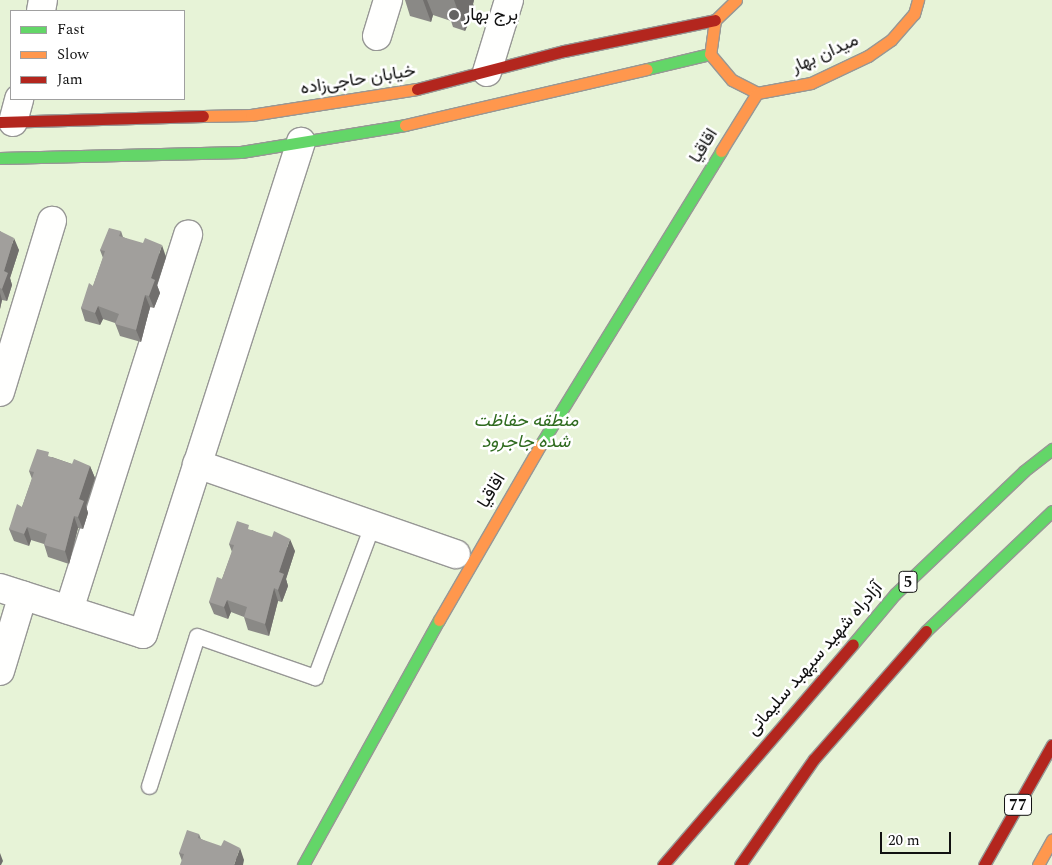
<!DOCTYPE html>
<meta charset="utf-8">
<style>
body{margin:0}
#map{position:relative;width:1052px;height:865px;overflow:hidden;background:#fdfcf7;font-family:Spectral,Vazirmatn,serif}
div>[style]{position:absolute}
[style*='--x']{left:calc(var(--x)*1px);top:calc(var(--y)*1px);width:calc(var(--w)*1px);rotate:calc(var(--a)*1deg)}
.green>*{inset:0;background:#e7f3d7}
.roads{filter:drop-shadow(1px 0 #979795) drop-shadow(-1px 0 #979795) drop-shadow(0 1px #979795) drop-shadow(0 -1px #979795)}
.lane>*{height:15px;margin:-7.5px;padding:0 7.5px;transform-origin:7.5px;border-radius:7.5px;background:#fffffe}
.street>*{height:28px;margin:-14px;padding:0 14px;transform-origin:14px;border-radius:14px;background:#fffffe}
.fast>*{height:11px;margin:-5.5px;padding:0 5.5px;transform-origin:5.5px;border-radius:5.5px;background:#63d668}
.slow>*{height:11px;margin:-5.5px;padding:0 5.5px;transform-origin:5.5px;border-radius:5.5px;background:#ff974d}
.jam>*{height:11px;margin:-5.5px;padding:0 5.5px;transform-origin:5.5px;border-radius:5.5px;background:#b3261e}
.wall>*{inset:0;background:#8a8986}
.shaded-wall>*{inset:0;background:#716f6d}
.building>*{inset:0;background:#a19f9c}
.dots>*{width:14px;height:14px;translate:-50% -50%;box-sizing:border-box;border:2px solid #fff;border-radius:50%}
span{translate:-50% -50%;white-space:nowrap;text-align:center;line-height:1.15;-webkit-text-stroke:5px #fff;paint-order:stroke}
.shield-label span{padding:1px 4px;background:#fff;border:1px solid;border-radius:4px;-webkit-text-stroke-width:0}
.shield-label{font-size:16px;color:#111;font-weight:700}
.poi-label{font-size:18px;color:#111}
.left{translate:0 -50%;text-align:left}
.street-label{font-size:18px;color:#111}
.park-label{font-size:18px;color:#2f6b1f;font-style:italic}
.legend{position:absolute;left:10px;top:10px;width:175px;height:90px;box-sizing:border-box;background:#fff;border:1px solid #a0a0a0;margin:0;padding:6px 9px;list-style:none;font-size:15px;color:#111}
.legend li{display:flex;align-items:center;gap:10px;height:25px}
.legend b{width:25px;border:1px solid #a0a0a0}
.scale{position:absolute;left:880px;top:832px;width:71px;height:22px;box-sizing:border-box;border:2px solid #111;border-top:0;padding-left:6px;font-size:15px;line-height:18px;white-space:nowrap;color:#111;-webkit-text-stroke:4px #fff;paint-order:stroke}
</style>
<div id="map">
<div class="green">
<i style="clip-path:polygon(evenodd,0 0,1052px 0,1052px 865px,0 865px,0 0,11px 11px,184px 11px,184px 99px,11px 99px,11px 11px)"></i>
</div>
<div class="roads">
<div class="lane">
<i style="--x:149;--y:786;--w:157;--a:-72.3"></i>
<i style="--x:197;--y:636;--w:125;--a:19.2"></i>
<i style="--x:315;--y:677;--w:162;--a:-69.4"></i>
</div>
<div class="street">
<i style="--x:41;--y:11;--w:11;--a:-80"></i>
<i style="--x:377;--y:36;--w:38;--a:-73"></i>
<i style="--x:487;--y:72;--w:75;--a:-73"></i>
<i style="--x:13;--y:122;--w:24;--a:-75"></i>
<i style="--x:0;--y:392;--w:179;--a:-73.1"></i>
<i style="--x:197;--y:464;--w:274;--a:19.2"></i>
<i style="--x:0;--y:588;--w:150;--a:17.8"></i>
<i style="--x:143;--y:634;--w:517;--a:-72.2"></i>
<i style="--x:69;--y:610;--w:394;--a:-72.4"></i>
<i style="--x:0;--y:671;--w:79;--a:-73.2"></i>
</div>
<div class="fast">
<i style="--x:647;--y:69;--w:65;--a:-13.4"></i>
<i style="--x:0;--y:158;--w:241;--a:-1.4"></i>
<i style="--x:241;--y:152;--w:166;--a:-9.3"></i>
<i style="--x:541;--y:444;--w:344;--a:-58.4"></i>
<i style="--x:926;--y:631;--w:174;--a:-43.6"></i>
<i style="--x:853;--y:644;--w:65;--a:-50"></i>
<i style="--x:895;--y:594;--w:178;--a:-43.6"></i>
<i style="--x:1024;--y:471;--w:36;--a:-38"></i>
<i style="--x:303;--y:865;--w:280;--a:-61"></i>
</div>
<div class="slow">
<i style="--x:736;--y:0;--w:29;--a:136"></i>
<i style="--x:715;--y:20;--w:34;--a:98"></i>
<i style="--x:710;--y:54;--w:34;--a:50"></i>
<i style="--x:732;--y:80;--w:28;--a:27"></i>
<i style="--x:757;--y:93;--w:55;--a:-10.5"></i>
<i style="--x:811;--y:83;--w:63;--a:-25.3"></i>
<i style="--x:868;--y:56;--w:28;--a:-35"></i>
<i style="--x:891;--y:40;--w:35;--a:-49"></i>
<i style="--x:914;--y:14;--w:15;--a:-74"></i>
<i style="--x:203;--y:116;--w:48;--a:-1.2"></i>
<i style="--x:251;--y:115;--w:168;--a:-8.9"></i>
<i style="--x:405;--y:125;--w:248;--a:-13"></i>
<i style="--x:721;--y:151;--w:68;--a:-58.2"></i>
<i style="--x:439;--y:620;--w:203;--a:-59.9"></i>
<i style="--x:1038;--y:865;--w:29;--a:-61"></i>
</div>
<div class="jam">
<i style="--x:417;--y:89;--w:152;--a:-14.5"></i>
<i style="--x:564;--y:51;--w:154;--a:-11.6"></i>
<i style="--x:0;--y:122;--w:203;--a:-1.7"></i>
<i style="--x:663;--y:865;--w:291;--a:-49.3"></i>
<i style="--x:740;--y:865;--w:129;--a:-55.1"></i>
<i style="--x:814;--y:759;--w:170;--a:-48.8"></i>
<i style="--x:984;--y:865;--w:138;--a:-60.5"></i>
</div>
</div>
<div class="wall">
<i style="clip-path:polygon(405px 0,474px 0,473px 4px,475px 9px,465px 31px,453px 27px,451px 21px,433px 15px,431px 22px,410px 16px)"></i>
<i style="clip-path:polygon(0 231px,19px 250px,10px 278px,12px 285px,7px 301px,2px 300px,0 309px)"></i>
<i style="clip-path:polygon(121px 231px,123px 237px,166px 257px,157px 285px,160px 293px,154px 308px,150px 307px,141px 342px,120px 336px,115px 323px,103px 319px,100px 325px,85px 321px,81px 308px,93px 286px,103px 258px,100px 250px)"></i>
<i style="clip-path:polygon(52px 457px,72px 464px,90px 466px,95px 478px,86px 506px,88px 513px,83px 529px,78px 528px,69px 564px,48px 557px,44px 544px,31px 540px,29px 546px,14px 541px,9px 529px,22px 507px,32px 479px,29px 471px)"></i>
<i style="clip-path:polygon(252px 530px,295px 551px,286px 579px,288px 586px,282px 602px,278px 601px,269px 636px,248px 630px,244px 617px,231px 612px,228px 619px,214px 614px,209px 602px,222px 579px,232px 552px,229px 544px)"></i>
<i style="clip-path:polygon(199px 834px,201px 839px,244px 860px,182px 861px,179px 853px)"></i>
</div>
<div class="shaded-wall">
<i style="clip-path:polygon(423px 0,427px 0,433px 15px,431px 22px)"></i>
<i style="clip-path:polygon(454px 0,474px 0,473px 4px,475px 9px,465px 31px)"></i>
<i style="clip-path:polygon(14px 238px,19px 250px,10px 278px,12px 285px,7px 301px,2px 289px,4px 271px)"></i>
<i style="clip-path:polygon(162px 245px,166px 257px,157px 285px,160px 293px,154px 308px,149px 296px,151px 278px)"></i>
<i style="clip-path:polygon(0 293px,2px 300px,0 309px)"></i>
<i style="clip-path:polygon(145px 295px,150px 307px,141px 342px,136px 330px)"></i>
<i style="clip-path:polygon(98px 306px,103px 319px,100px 325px,95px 313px)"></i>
<i style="clip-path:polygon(90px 466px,95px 478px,86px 506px,88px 513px,83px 529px,78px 517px,79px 499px)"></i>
<i style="clip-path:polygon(74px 516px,78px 528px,69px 564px,65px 551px)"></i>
<i style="clip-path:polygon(27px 527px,31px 540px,29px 546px,24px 534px)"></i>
<i style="clip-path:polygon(290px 539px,295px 551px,286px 579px,288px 586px,282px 602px,278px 590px,279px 572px)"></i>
<i style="clip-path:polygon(274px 588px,278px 601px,269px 636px,265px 624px)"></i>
<i style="clip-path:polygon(227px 600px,231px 612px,228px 619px,224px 607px)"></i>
<i style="clip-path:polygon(240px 848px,244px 860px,243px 865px,234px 865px)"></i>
<i style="clip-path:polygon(0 853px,3px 861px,1px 865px,0 865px)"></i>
</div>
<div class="building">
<i style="clip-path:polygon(109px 228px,121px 231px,119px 236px,143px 243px,145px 238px,162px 245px,151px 278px,155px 280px,149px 296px,145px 295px,136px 330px,115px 324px,119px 314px,98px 306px,95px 313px,81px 308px,89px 283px,93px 286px,105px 251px,100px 250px)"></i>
<i style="clip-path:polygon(0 231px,14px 238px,4px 271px,8px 273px,2px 289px,0 288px)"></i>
<i style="clip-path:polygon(37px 449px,49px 452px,48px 456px,72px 464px,74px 459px,90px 466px,79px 499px,84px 501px,78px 517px,74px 516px,65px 551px,44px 545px,47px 534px,27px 527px,24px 534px,9px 529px,17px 504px,22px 507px,34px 472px,29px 471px)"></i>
<i style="clip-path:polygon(237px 521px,249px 525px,248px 529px,272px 537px,274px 531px,290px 539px,279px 572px,284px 574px,278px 590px,274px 588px,265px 624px,244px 617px,247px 607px,227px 600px,224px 607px,209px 602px,217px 577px,222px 579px,234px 545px,229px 544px)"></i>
<i style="clip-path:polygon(187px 830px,199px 834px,198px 838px,221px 846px,224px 840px,240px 848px,234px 865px,180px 865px,184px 854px,179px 853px)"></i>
</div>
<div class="dots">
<i style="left:454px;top:15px;background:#646362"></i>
</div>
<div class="shield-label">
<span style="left:908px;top:582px">5</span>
<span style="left:1018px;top:805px">77</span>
</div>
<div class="poi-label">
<span class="left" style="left:464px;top:15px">برج بهار</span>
</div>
<div class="street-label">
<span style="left:825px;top:54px;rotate:-24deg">میدان بهار</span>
<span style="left:358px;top:80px;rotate:-9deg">خیابان حاجی‌زاده</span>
<span style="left:704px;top:146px;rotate:-58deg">اقاقیا</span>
<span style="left:492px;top:491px;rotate:-59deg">اقاقیا</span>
<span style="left:815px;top:659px;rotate:-49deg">آزادراه شهید سپهبد سلیمانی</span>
</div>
<div class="park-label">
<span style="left:526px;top:432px">منطقه حفاظت<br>شده جاجرود</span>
</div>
<ul class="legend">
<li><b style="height:6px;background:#63d668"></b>Fast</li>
<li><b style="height:6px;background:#ff974d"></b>Slow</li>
<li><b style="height:6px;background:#b3261e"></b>Jam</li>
</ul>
<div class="scale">20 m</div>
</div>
